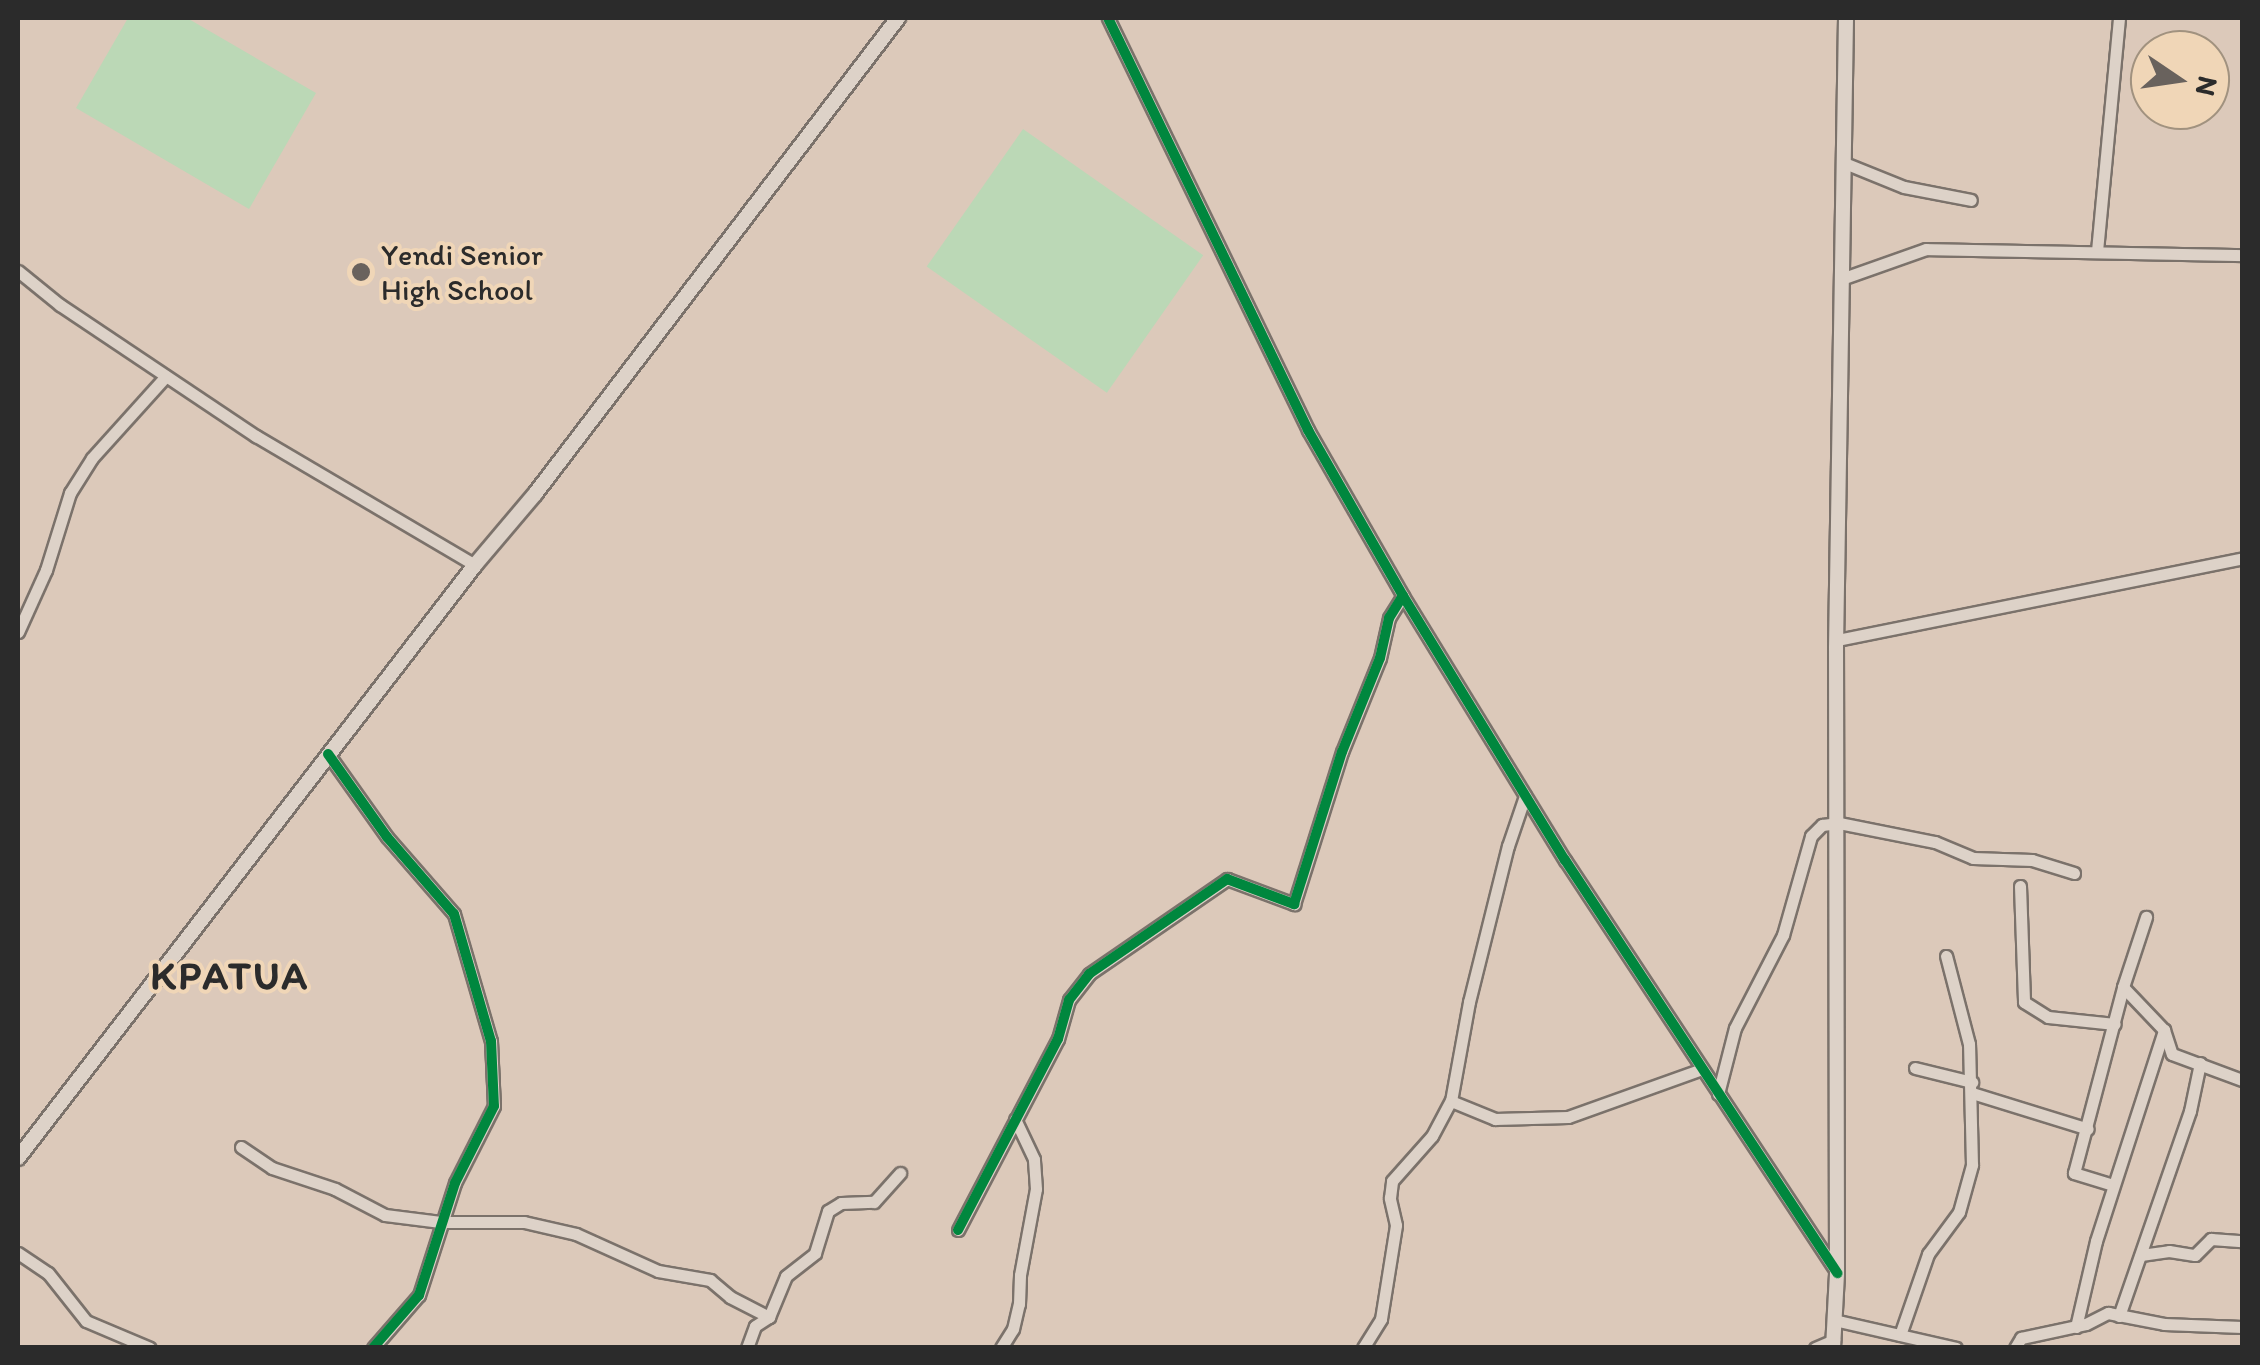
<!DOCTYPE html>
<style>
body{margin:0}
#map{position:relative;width:2260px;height:1365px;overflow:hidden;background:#dcc9ba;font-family:Itim,sans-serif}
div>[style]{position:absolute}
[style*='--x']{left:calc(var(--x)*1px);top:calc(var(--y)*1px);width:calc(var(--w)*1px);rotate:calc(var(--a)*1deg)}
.green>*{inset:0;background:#bbd8b6;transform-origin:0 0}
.roads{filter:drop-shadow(2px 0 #7b726b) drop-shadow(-2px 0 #7b726b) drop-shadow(0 2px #7b726b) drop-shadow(0 -2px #7b726b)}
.minor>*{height:11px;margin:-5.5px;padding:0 5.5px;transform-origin:5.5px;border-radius:5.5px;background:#ddd2c8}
.major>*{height:14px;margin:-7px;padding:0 7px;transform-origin:7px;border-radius:7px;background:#ddd2c8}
.cycleway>*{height:10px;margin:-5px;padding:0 5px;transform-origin:5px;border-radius:5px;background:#00873e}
.dots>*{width:28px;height:28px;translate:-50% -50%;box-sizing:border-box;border:5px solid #f0d6b7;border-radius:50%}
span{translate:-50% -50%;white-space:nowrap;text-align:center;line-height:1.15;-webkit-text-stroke:8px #f0d6b7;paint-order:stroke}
.poi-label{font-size:30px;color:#2b2b2b}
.left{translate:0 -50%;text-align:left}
.district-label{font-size:40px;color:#2b2b2b;font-weight:700;letter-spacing:2.5px}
.frame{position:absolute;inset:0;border:20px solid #2b2b2b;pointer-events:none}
.north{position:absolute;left:2130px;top:30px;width:100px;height:100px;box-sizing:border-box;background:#f0d6b7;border:2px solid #a1927f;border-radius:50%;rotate:103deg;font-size:28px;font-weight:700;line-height:40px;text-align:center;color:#2b2b2b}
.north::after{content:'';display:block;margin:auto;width:35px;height:45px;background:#69625d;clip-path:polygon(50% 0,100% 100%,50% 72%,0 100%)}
</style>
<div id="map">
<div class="green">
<i style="clip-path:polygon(128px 18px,187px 18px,316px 93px,249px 209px,76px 108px)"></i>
<i style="left:1023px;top:129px;width:220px;height:168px;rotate:35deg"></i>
</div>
<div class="roads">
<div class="minor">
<i style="--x:1108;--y:18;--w:458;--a:64.1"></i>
<i style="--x:1308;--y:430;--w:191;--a:60.2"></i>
<i style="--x:1403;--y:596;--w:310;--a:58.5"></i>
<i style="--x:1565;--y:860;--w:495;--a:56.6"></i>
<i style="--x:1847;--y:164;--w:61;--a:22"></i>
<i style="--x:1904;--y:187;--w:68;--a:11"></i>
<i style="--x:2097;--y:251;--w:234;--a:-84.6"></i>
<i style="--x:18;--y:271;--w:54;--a:39"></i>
<i style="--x:60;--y:305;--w:236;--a:33.8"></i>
<i style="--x:256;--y:436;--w:254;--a:30.5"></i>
<i style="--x:1844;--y:278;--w:87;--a:-19.5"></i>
<i style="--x:1926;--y:249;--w:316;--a:1.1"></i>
<i style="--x:18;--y:632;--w:68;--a:-65.7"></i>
<i style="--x:46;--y:570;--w:81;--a:-72.7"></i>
<i style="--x:70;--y:493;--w:41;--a:-57.8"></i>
<i style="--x:92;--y:458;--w:110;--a:-47.9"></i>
<i style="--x:1837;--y:640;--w:413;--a:-11.4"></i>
<i style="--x:328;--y:754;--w:102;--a:54.6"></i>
<i style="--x:387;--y:837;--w:102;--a:49"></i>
<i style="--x:454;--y:914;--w:132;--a:73.8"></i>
<i style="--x:491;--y:1041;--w:65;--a:87.4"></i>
<i style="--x:494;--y:1106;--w:86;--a:116.9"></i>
<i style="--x:455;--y:1183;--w:118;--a:107.8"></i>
<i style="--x:419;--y:1295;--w:70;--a:131"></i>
<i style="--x:2020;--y:886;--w:116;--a:88"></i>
<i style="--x:2024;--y:1002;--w:28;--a:32"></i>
<i style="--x:2048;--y:1017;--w:67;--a:6"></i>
<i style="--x:2123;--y:987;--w:59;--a:46.4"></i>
<i style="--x:2164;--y:1030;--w:25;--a:72"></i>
<i style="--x:2172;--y:1054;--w:75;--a:20.4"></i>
<i style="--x:1915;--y:1068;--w:59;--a:13.8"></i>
<i style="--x:1972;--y:1093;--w:121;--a:17.2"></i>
<i style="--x:1718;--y:1094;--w:68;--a:-75.6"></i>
<i style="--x:1735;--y:1028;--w:105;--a:-62.7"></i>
<i style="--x:1783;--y:935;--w:103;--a:-74.2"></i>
<i style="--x:1811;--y:836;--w:16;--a:-45"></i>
<i style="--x:1822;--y:825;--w:17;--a:-7"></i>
<i style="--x:1839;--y:823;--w:98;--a:11.2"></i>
<i style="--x:1935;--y:842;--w:41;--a:22.8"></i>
<i style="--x:1973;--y:858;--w:59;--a:1.9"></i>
<i style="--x:2032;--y:860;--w:44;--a:17.2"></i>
<i style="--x:1451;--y:1101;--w:48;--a:22.2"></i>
<i style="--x:1495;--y:1119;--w:73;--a:-1.6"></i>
<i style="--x:1568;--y:1117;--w:142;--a:-19.7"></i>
<i style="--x:241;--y:1147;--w:37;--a:34"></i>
<i style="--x:272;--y:1168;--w:66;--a:18.4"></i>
<i style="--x:335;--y:1189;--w:56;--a:27.5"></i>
<i style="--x:385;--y:1215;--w:56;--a:7.1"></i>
<i style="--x:441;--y:1222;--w:83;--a:0"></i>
<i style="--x:524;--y:1222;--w:53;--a:13"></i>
<i style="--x:576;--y:1234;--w:90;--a:24.3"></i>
<i style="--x:658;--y:1271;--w:53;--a:9.8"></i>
<i style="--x:710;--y:1280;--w:26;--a:40"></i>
<i style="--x:730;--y:1297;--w:44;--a:27.1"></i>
<i style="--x:2113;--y:1185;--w:41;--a:-162.9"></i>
<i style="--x:2074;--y:1173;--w:192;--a:-75.2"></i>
<i style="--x:2123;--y:987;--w:74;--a:-71.8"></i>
<i style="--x:958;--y:1230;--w:216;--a:-62.4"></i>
<i style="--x:1058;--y:1039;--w:41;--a:-74.2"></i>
<i style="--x:1069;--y:1000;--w:33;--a:-52"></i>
<i style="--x:1089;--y:974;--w:168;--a:-34.5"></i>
<i style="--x:1227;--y:879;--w:72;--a:20.5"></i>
<i style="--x:1294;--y:904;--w:159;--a:-72.5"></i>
<i style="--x:1342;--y:752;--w:101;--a:-68"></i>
<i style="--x:1380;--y:658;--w:41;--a:-77.3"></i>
<i style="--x:1389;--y:618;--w:26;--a:-58"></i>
<i style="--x:18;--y:1253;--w:36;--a:34"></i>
<i style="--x:48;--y:1273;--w:61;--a:51.6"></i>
<i style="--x:86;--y:1321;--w:69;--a:22.9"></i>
<i style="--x:2141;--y:1255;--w:28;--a:-8"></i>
<i style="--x:2169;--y:1251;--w:26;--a:9"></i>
<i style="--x:2195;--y:1255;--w:23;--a:-45"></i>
<i style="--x:2211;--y:1239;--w:31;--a:4"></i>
<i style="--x:2119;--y:1316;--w:217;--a:-70.9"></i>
<i style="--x:2190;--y:1111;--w:49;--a:-78.2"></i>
<i style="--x:1834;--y:1320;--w:125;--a:12.9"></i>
<i style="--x:2076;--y:1327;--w:88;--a:-76.9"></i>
<i style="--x:2096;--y:1241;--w:222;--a:-72.1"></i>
<i style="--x:1900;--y:1335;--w:86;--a:-70.9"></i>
<i style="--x:1928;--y:1254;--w:52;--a:-53.6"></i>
<i style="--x:1959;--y:1212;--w:49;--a:-74.5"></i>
<i style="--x:1972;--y:1165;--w:121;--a:-91.4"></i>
<i style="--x:1969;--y:1044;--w:91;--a:-104.6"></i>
<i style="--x:747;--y:1348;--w:23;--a:-70"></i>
<i style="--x:755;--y:1326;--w:17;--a:-33"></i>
<i style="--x:769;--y:1317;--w:44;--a:-67.5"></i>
<i style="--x:786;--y:1276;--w:37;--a:-38"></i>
<i style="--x:815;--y:1253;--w:44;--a:-72.8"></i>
<i style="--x:828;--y:1211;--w:15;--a:-32"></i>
<i style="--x:841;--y:1203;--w:33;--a:-2"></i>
<i style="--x:874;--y:1202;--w:39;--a:-48"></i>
<i style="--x:1001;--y:1348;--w:22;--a:-58"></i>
<i style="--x:1013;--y:1329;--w:26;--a:-77"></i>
<i style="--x:1019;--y:1304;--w:29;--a:-88"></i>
<i style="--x:1020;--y:1275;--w:87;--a:-79.5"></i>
<i style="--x:1036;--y:1189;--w:30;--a:-94"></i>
<i style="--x:1034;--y:1159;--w:44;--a:-115.4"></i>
<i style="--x:1363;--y:1348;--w:34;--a:-58"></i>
<i style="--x:1381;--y:1319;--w:95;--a:-80.9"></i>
<i style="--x:1396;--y:1225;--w:28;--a:-103"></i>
<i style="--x:1390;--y:1198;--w:17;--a:-83"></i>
<i style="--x:1392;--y:1181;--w:60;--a:-48.4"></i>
<i style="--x:1432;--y:1136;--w:40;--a:-62"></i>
<i style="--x:1451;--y:1101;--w:101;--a:-79.7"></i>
<i style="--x:1469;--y:1002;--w:161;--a:-76"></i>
<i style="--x:1508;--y:846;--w:53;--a:-71.2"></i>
<i style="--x:1815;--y:1348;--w:21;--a:-23"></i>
<i style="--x:2015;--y:1348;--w:12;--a:-59"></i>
<i style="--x:2021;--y:1338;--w:66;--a:-12.2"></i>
<i style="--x:2086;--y:1324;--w:25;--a:-27"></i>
<i style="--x:2108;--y:1313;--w:57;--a:11.1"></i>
<i style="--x:2164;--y:1324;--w:78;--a:2.2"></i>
</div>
<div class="major">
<i style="--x:18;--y:1158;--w:749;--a:-52.38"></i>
<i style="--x:475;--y:565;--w:93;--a:-49.8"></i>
<i style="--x:535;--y:494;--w:599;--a:-52.67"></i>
<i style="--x:1833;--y:1348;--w:75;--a:-86.9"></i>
<i style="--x:1837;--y:1273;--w:625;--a:-90.09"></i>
<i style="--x:1836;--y:648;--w:630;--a:-89.09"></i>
</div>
</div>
<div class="cycleway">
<i style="--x:1108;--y:18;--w:458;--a:64.1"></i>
<i style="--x:1308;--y:430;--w:191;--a:60.2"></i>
<i style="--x:1403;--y:596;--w:310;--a:58.5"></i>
<i style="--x:1565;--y:860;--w:495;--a:56.6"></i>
<i style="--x:328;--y:754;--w:102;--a:54.6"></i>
<i style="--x:387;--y:837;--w:102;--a:49"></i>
<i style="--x:454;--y:914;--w:132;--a:73.8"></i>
<i style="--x:491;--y:1041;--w:65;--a:87.4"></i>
<i style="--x:494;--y:1106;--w:86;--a:116.9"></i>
<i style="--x:455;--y:1183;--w:118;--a:107.8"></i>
<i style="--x:419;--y:1295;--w:70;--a:131"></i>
<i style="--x:958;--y:1230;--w:216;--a:-62.4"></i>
<i style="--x:1058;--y:1039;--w:41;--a:-74.2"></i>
<i style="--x:1069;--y:1000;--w:33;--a:-52"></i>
<i style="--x:1089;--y:974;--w:168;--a:-34.5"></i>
<i style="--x:1227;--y:879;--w:72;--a:20.5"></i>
<i style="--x:1294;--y:904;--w:159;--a:-72.5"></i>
<i style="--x:1342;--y:752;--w:101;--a:-68"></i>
<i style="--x:1380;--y:658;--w:41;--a:-77.3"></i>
<i style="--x:1389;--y:618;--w:26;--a:-58"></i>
</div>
<div class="dots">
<i style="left:361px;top:272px;background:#69625d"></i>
</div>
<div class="poi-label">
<span class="left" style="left:381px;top:272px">Yendi Senior<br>High School</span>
</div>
<div class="district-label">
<span style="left:230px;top:975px">KPATUA</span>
</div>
<div class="frame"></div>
<div class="north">N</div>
</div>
